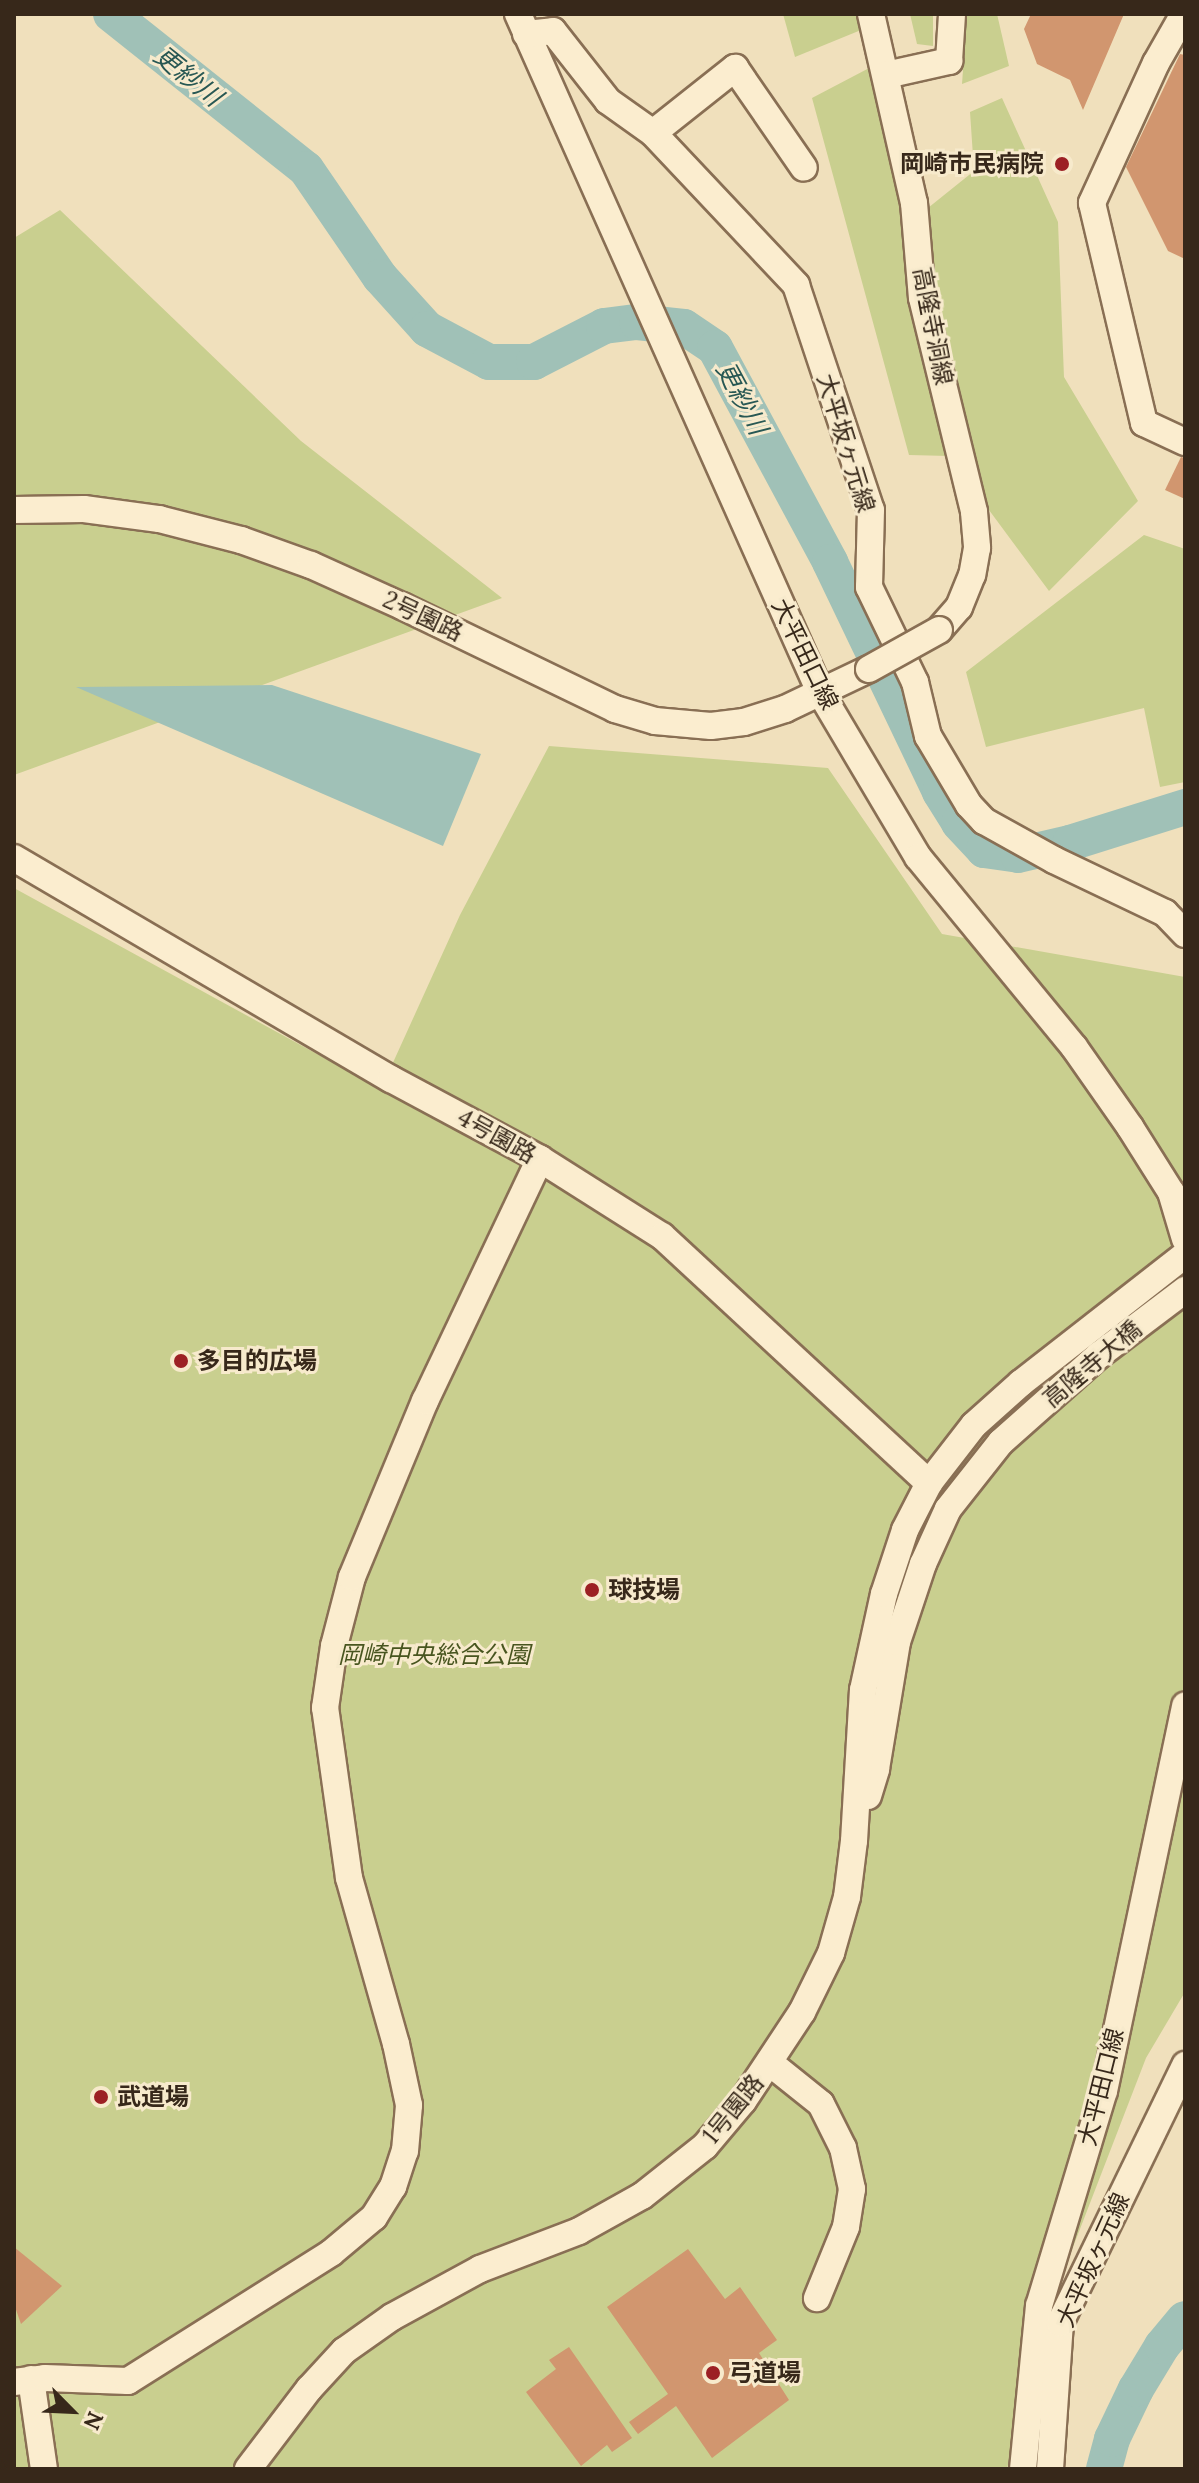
<!DOCTYPE html>
<meta charset="utf-8">
<style>
body{margin:0}
#map{position:relative;width:1199px;height:2483px;overflow:hidden;background:#f0e0bc;font-family:Lora,"Noto Sans JP",serif}
div>[style]{position:absolute}
[style*='--x']{left:calc(var(--x)*1px);top:calc(var(--y)*1px);width:calc(var(--w)*1px);rotate:calc(var(--a)*1deg)}
.green>*{inset:0;background:#c9cf8f}
.water>*{inset:0;background:#a0c1b7}
.river>*{height:36px;margin:-18px;padding:0 18px;transform-origin:18px;border-radius:18px;background:#a0c1b7}
.building>*{inset:0;background:#d1966f}
.roads{filter:drop-shadow(2px 0 #896f54) drop-shadow(-2px 0 #896f54) drop-shadow(0 2px #896f54) drop-shadow(0 -2px #896f54)}
.minor>*{height:26px;margin:-13px;padding:0 13px;transform-origin:13px;border-radius:13px;background:#fbedcf}
.bridges{filter:drop-shadow(2px 0 #896f54) drop-shadow(-2px 0 #896f54) drop-shadow(0 2px #896f54) drop-shadow(0 -2px #896f54)}
.minor-bridge>*{height:26px;margin:-13px;padding:0 13px;transform-origin:13px;border-radius:13px;background:#fbedcf}
.dots>*{width:22px;height:22px;translate:-50% -50%;box-sizing:border-box;border:4px solid #f7eacc;border-radius:50%}
span{translate:-50% -50%;white-space:nowrap;text-align:center;line-height:1.15;-webkit-text-stroke:6px #f7eacc;paint-order:stroke}
.poi-label{font-size:24px;color:#37281a;font-weight:700}
.right{translate:-100% -50%;text-align:right}
.left{translate:0 -50%;text-align:left}
.street-label{font-size:24px;color:#37281a}
.park-label{font-size:24px;color:#48551f;font-style:italic}
.water-label{font-size:26px;color:#285854;font-style:italic}
.frame{position:absolute;inset:0;border:16px solid #37281a;pointer-events:none}
.north{position:absolute;left:32px;top:2371px;width:80px;height:80px;-webkit-text-stroke:6px #f7eacc;paint-order:stroke;rotate:114deg;font-size:22px;font-weight:700;line-height:32px;text-align:center;color:#37281a}
.north::after{content:'';display:block;margin:auto;width:28px;height:36px;background:#37281a;clip-path:polygon(50% 0,100% 100%,50% 72%,0 100%)}
</style>
<div id="map">
<div class="green">
<i style="clip-path:polygon(783px 14px,858px 14px,861px 30px,795px 57px)"></i>
<i style="clip-path:polygon(910px 14px,933px 14px,933px 46px,917px 44px)"></i>
<i style="clip-path:polygon(967px 14px,997px 14px,1009px 66px,962px 84px)"></i>
<i style="clip-path:polygon(873px 66px,913px 220px,974px 171px,970px 112px,1002px 98px,1058px 222px,1064px 377px,1138px 501px,1049px 591px,949px 456px,909px 455px,812px 98px)"></i>
<i style="clip-path:polygon(60px 210px,301px 441px,502px 598px,14px 775px,14px 238px)"></i>
<i style="clip-path:polygon(1144px 535px,1185px 549px,1185px 782px,1160px 787px,1144px 708px,986px 747px,966px 672px)"></i>
<i style="clip-path:polygon(549px 746px,828px 768px,942px 934px,1185px 977px,1185px 1992px,1146px 2058px,1036px 2343px,1007px 2469px,14px 2469px,14px 888px,381px 1089px,460px 915px)"></i>
</div>
<div class="water">
<i style="clip-path:polygon(272px 685px,481px 754px,443px 846px,76px 687px)"></i>
</div>
<div class="river">
<i style="--x:111;--y:14;--w:249;--a:38.5"></i>
<i style="--x:306;--y:169;--w:131;--a:55.6"></i>
<i style="--x:380;--y:277;--w:70;--a:47.9"></i>
<i style="--x:427;--y:329;--w:70;--a:28"></i>
<i style="--x:489;--y:362;--w:45;--a:0"></i>
<i style="--x:534;--y:362;--w:79;--a:-27.2"></i>
<i style="--x:604;--y:326;--w:33;--a:-7"></i>
<i style="--x:637;--y:322;--w:47;--a:6.1"></i>
<i style="--x:684;--y:327;--w:37;--a:34"></i>
<i style="--x:715;--y:348;--w:243;--a:61.7"></i>
<i style="--x:830;--y:562;--w:255;--a:64.4"></i>
<i style="--x:940;--y:792;--w:36;--a:58"></i>
<i style="--x:959;--y:823;--w:37;--a:47"></i>
<i style="--x:984;--y:850;--w:34;--a:8"></i>
<i style="--x:1018;--y:855;--w:53;--a:-13"></i>
<i style="--x:1070;--y:843;--w:121;--a:-17.4"></i>
<i style="--x:1104;--y:2469;--w:31;--a:-75"></i>
<i style="--x:1112;--y:2439;--w:55;--a:-64.4"></i>
<i style="--x:1136;--y:2389;--w:50;--a:-58.8"></i>
<i style="--x:1162;--y:2346;--w:35;--a:-50"></i>
</div>
<div class="building">
<i style="clip-path:polygon(1031px 14px,1124px 14px,1083px 110px,1070px 80px,1037px 64px,1024px 29px)"></i>
<i style="clip-path:polygon(1180px 54px,1185px 55px,1185px 259px,1168px 251px,1126px 167px)"></i>
<i style="clip-path:polygon(1181px 457px,1185px 458px,1185px 499px,1165px 490px)"></i>
<i style="clip-path:polygon(14px 2247px,62px 2286px,21px 2324px,14px 2304px)"></i>
<i style="clip-path:polygon(688px 2249px,725px 2299px,740px 2287px,777px 2340px,759px 2353px,789px 2400px,712px 2458px,676px 2406px,638px 2434px,629px 2422px,668px 2394px,607px 2307px)"></i>
<i style="clip-path:polygon(569px 2347px,632px 2438px,612px 2452px,607px 2445px,581px 2466px,526px 2392px,556px 2369px,549px 2360px)"></i>
</div>
<div class="roads">
<div class="minor">
<i style="--x:518;--y:14;--w:742;--a:65.99"></i>
<i style="--x:820;--y:692;--w:192;--a:59.3"></i>
<i style="--x:918;--y:857;--w:246;--a:50.6"></i>
<i style="--x:1074;--y:1047;--w:98;--a:55"></i>
<i style="--x:1130;--y:1127;--w:77;--a:57.8"></i>
<i style="--x:1171;--y:1192;--w:49;--a:73.4"></i>
<i style="--x:871;--y:14;--w:194;--a:77.2"></i>
<i style="--x:914;--y:203;--w:95;--a:85.2"></i>
<i style="--x:922;--y:298;--w:220;--a:76.3"></i>
<i style="--x:974;--y:512;--w:36;--a:85"></i>
<i style="--x:977;--y:548;--w:27;--a:100"></i>
<i style="--x:972;--y:575;--w:35;--a:112"></i>
<i style="--x:959;--y:607;--w:30;--a:131"></i>
<i style="--x:1184;--y:14;--w:56;--a:119.7"></i>
<i style="--x:1156;--y:63;--w:154;--a:114.6"></i>
<i style="--x:1092;--y:203;--w:226;--a:76.7"></i>
<i style="--x:1144;--y:423;--w:45;--a:24.9"></i>
<i style="--x:526;--y:34;--w:27;--a:-6"></i>
<i style="--x:553;--y:31;--w:89;--a:51.8"></i>
<i style="--x:608;--y:101;--w:55;--a:35.4"></i>
<i style="--x:653;--y:133;--w:209;--a:46.7"></i>
<i style="--x:796;--y:285;--w:237;--a:71.6"></i>
<i style="--x:871;--y:510;--w:77;--a:91.5"></i>
<i style="--x:869;--y:587;--w:106;--a:64.2"></i>
<i style="--x:915;--y:682;--w:56;--a:76.5"></i>
<i style="--x:928;--y:736;--w:80;--a:59.3"></i>
<i style="--x:969;--y:805;--w:22;--a:47"></i>
<i style="--x:984;--y:821;--w:80;--a:29.1"></i>
<i style="--x:1054;--y:860;--w:123;--a:25.5"></i>
<i style="--x:1165;--y:913;--w:29;--a:46"></i>
<i style="--x:886;--y:75;--w:65;--a:-12.5"></i>
<i style="--x:949;--y:61;--w:47;--a:-86.3"></i>
<i style="--x:653;--y:133;--w:105;--a:-38.4"></i>
<i style="--x:735;--y:68;--w:121;--a:55.4"></i>
<i style="--x:14;--y:510;--w:70;--a:-0.8"></i>
<i style="--x:84;--y:509;--w:76;--a:7.6"></i>
<i style="--x:159;--y:519;--w:85;--a:14.4"></i>
<i style="--x:241;--y:540;--w:74;--a:19.7"></i>
<i style="--x:311;--y:565;--w:100;--a:24.3"></i>
<i style="--x:402;--y:606;--w:237;--a:25.8"></i>
<i style="--x:615;--y:709;--w:42;--a:16.7"></i>
<i style="--x:655;--y:721;--w:56;--a:5.1"></i>
<i style="--x:711;--y:726;--w:33;--a:-7"></i>
<i style="--x:744;--y:722;--w:43;--a:-17.6"></i>
<i style="--x:785;--y:709;--w:93;--a:-25.5"></i>
<i style="--x:14;--y:858;--w:437;--a:30.4"></i>
<i style="--x:391;--y:1079;--w:169;--a:28.2"></i>
<i style="--x:540;--y:1159;--w:144;--a:32.3"></i>
<i style="--x:662;--y:1236;--w:364;--a:42.8"></i>
<i style="--x:868;--y:1796;--w:28;--a:-73"></i>
<i style="--x:876;--y:1769;--w:129;--a:-80.6"></i>
<i style="--x:897;--y:1642;--w:82;--a:-71.6"></i>
<i style="--x:923;--y:1564;--w:60;--a:-65.6"></i>
<i style="--x:948;--y:1509;--w:85;--a:-51.7"></i>
<i style="--x:1001;--y:1442;--w:131;--a:-41.6"></i>
<i style="--x:1099;--y:1355;--w:108;--a:-37.1"></i>
<i style="--x:770;--y:2063;--w:65;--a:38.8"></i>
<i style="--x:821;--y:2104;--w:49;--a:63.4"></i>
<i style="--x:843;--y:2148;--w:42;--a:77.6"></i>
<i style="--x:852;--y:2189;--w:38;--a:99"></i>
<i style="--x:846;--y:2227;--w:77;--a:112.2"></i>
<i style="--x:31;--y:2379;--w:91;--a:81.8"></i>
<i style="--x:14;--y:2382;--w:31;--a:-7"></i>
<i style="--x:45;--y:2378;--w:83;--a:2.1"></i>
<i style="--x:128;--y:2381;--w:240;--a:-32.2"></i>
<i style="--x:331;--y:2253;--w:56;--a:-39.9"></i>
<i style="--x:374;--y:2217;--w:36;--a:-58"></i>
<i style="--x:393;--y:2187;--w:38;--a:-72"></i>
<i style="--x:405;--y:2151;--w:46;--a:-85"></i>
<i style="--x:409;--y:2105;--w:62;--a:-102"></i>
<i style="--x:396;--y:2044;--w:173;--a:-105.8"></i>
<i style="--x:349;--y:1878;--w:172;--a:-98"></i>
<i style="--x:325;--y:1708;--w:63;--a:-81.7"></i>
<i style="--x:334;--y:1646;--w:71;--a:-75.4"></i>
<i style="--x:352;--y:1577;--w:191;--a:-67.5"></i>
<i style="--x:425;--y:1401;--w:268;--a:-64.6"></i>
<i style="--x:248;--y:2469;--w:101;--a:-52.7"></i>
<i style="--x:309;--y:2389;--w:52;--a:-47.4"></i>
<i style="--x:344;--y:2351;--w:59;--a:-35.3"></i>
<i style="--x:392;--y:2317;--w:100;--a:-28.6"></i>
<i style="--x:480;--y:2269;--w:106;--a:-21"></i>
<i style="--x:579;--y:2231;--w:72;--a:-29.1"></i>
<i style="--x:642;--y:2196;--w:80;--a:-38.4"></i>
<i style="--x:705;--y:2146;--w:59;--a:-49.8"></i>
<i style="--x:743;--y:2101;--w:107;--a:-56.5"></i>
<i style="--x:802;--y:2012;--w:66;--a:-63.8"></i>
<i style="--x:831;--y:1953;--w:58;--a:-74.1"></i>
<i style="--x:847;--y:1897;--w:56;--a:-82.9"></i>
<i style="--x:854;--y:1841;--w:151;--a:-86.6"></i>
<i style="--x:863;--y:1690;--w:98;--a:-77.7"></i>
<i style="--x:884;--y:1594;--w:67;--a:-71.8"></i>
<i style="--x:905;--y:1530;--w:53;--a:-62.9"></i>
<i style="--x:929;--y:1483;--w:73;--a:-52.2"></i>
<i style="--x:974;--y:1425;--w:63;--a:-41.8"></i>
<i style="--x:1021;--y:1383;--w:208;--a:-38"></i>
<i style="--x:1023;--y:2469;--w:164;--a:-84.4"></i>
<i style="--x:1039;--y:2306;--w:225;--a:-73.2"></i>
<i style="--x:1104;--y:2091;--w:394;--a:-78.1"></i>
<i style="--x:1050;--y:2469;--w:146;--a:-86.1"></i>
<i style="--x:1060;--y:2323;--w:287;--a:-64.1"></i>
</div>
</div>
<div class="bridges">
<div class="minor-bridge">
<i style="--x:869;--y:669;--w:80;--a:-29.1"></i>
</div>
</div>
<div class="dots">
<i style="left:1062px;top:164px;background:#9c2024"></i>
<i style="left:181px;top:1361px;background:#9c2024"></i>
<i style="left:592px;top:1590px;background:#9c2024"></i>
<i style="left:101px;top:2097px;background:#9c2024"></i>
<i style="left:713px;top:2373px;background:#9c2024"></i>
</div>
<div class="poi-label">
<span class="right" style="left:1044px;top:164px">岡崎市民病院</span>
<span class="left" style="left:197px;top:1361px">多目的広場</span>
<span class="left" style="left:608px;top:1590px">球技場</span>
<span class="left" style="left:117px;top:2097px">武道場</span>
<span class="left" style="left:729px;top:2373px">弓道場</span>
</div>
<div class="street-label">
<span style="left:933px;top:326px;rotate:79deg">高隆寺洞線</span>
<span style="left:846px;top:443px;rotate:73deg">大平坂ヶ元線</span>
<span style="left:423px;top:616px;rotate:25deg">2号園路</span>
<span style="left:805px;top:654px;rotate:64deg">大平田口線</span>
<span style="left:497px;top:1136px;rotate:29deg">4号園路</span>
<span style="left:1092px;top:1364px;rotate:-40deg">高隆寺大橋</span>
<span style="left:1101px;top:2087px;rotate:-76deg">大平田口線</span>
<span style="left:733px;top:2109px;rotate:-51deg">1号園路</span>
<span style="left:1093px;top:2260px;rotate:-66deg">大平坂ヶ元線</span>
</div>
<div class="park-label">
<span style="left:434px;top:1655px">岡崎中央総合公園</span>
</div>
<div class="water-label">
<span style="left:188px;top:76px;rotate:39deg">更紗川</span>
<span style="left:742px;top:398px;rotate:62deg">更紗川</span>
</div>
<div class="frame"></div>
<div class="north">N</div>
</div>
